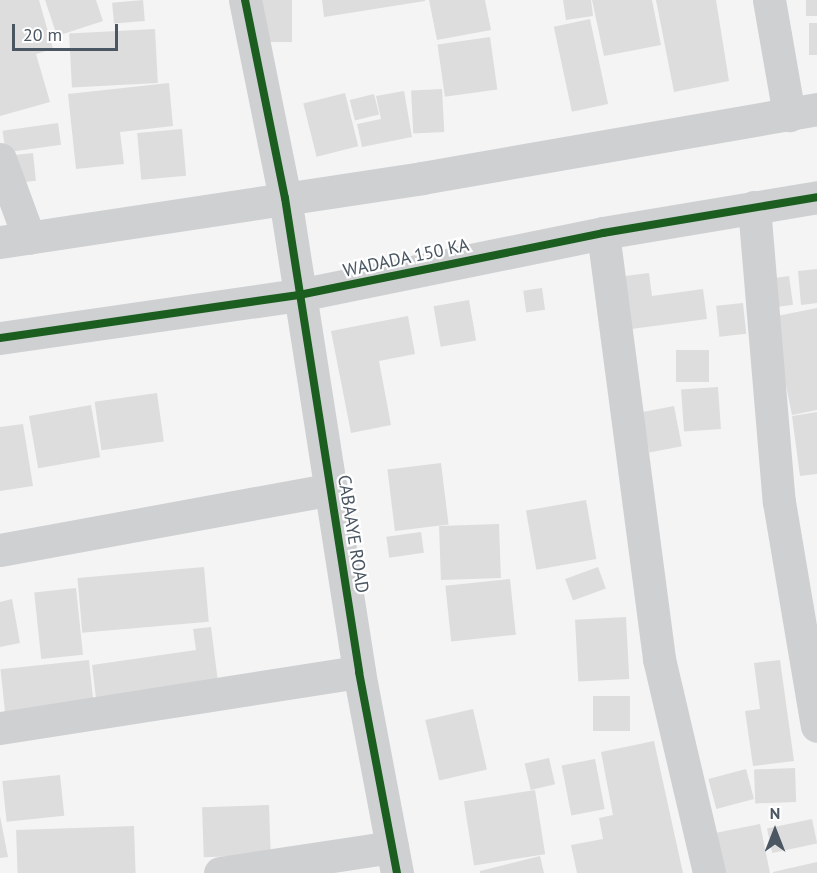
<!DOCTYPE html>
<style>
body{margin:0}
#map{position:relative;width:817px;height:873px;overflow:hidden;background:#f4f4f4;font-family:"PT Sans",sans-serif}
div>[style]{position:absolute}
[style*='--x']{left:calc(var(--x)*1px);top:calc(var(--y)*1px);width:calc(var(--w)*1px);rotate:calc(var(--a)*1deg)}
.building>*{inset:0;background:#ddddde;transform-origin:0 0}
.minor>*{height:33px;margin:-16.5px;padding:0 16.5px;transform-origin:16.5px;border-radius:16.5px;background:#ced0d2}
.cycleway>*{height:8px;margin:-4px;padding:0 4px;transform-origin:4px;border-radius:4px;background:#1b5e20}
span{translate:-50% -50%;white-space:nowrap;text-align:center;line-height:1.15;-webkit-text-stroke:4.5px #fff;paint-order:stroke}
.street-label{font-size:18px;color:#4a5661}
.north{position:absolute;left:745px;top:801px;width:60px;height:60px;-webkit-text-stroke:4px #fff;paint-order:stroke;rotate:0deg;font-size:16px;font-weight:700;line-height:24px;text-align:center;color:#4a5661}
.north::after{content:'';display:block;margin:auto;width:21px;height:27px;background:#4a5661;clip-path:polygon(50% 0,100% 100%,50% 72%,0 100%)}
.scale{position:absolute;left:12px;top:24px;width:106px;height:27px;box-sizing:border-box;border:3px solid #4a5661;border-top:0;padding-left:8px;font-size:18px;line-height:21px;white-space:nowrap;color:#4a5661;-webkit-text-stroke:4px #fff;paint-order:stroke}
</style>
<div id="map">
<div class="building">
<i style="clip-path:polygon(0 0,39px 0,53px 49px,36px 54px,50px 102px,0 116px)"></i>
<i style="clip-path:polygon(45px 0,96px 0,103px 21px,57px 36px)"></i>
<i style="left:143px;top:0;width:21px;height:31px;rotate:85deg"></i>
<i style="left:257px;top:0;width:35px;height:42px"></i>
<i style="clip-path:polygon(322px 0,425px 0,425px 1px,324px 17px)"></i>
<i style="clip-path:polygon(429px 0,485px 0,491px 30px,437px 40px)"></i>
<i style="clip-path:polygon(563px 0,591px 0,593px 16px,566px 20px)"></i>
<i style="clip-path:polygon(592px 0,652px 0,661px 45px,604px 56px)"></i>
<i style="clip-path:polygon(656px 0,716px 0,729px 81px,674px 92px)"></i>
<i style="left:806px;top:0;width:11px;height:16px"></i>
<i style="left:590px;top:19px;width:87px;height:37px;rotate:78deg"></i>
<i style="left:809px;top:23px;width:8px;height:32px"></i>
<i style="left:155px;top:29px;width:54px;height:86px;rotate:87deg"></i>
<i style="left:490px;top:37px;width:53px;height:53px;rotate:82deg"></i>
<i style="clip-path:polygon(169px 83px,173px 126px,120px 132px,124px 164px,76px 169px,68px 94px)"></i>
<i style="left:442px;top:89px;width:43px;height:31px;rotate:87deg"></i>
<i style="clip-path:polygon(404px 91px,412px 137px,362px 147px,357px 124px,381px 119px,376px 96px)"></i>
<i style="left:345px;top:93px;width:55px;height:43px;rotate:76deg"></i>
<i style="left:374px;top:94px;width:21px;height:25px;rotate:76deg"></i>
<i style="left:58px;top:123px;width:22px;height:56px;rotate:82deg"></i>
<i style="left:182px;top:129px;width:47px;height:45px;rotate:85deg"></i>
<i style="left:33px;top:153px;width:28px;height:30px;rotate:84deg"></i>
<i style="clip-path:polygon(817px 269px,817px 303px,801px 305px,798px 271px)"></i>
<i style="clip-path:polygon(649px 273px,652px 296px,703px 289px,707px 319px,616px 331px,609px 278px)"></i>
<i style="left:789px;top:276px;width:29px;height:29px;rotate:82deg"></i>
<i style="left:542px;top:288px;width:22px;height:19px;rotate:82deg"></i>
<i style="left:469px;top:300px;width:41px;height:36px;rotate:80deg"></i>
<i style="left:743px;top:303px;width:31px;height:27px;rotate:84deg"></i>
<i style="clip-path:polygon(817px 308px,817px 410px,792px 415px,772px 317px)"></i>
<i style="clip-path:polygon(408px 316px,415px 354px,379px 361px,391px 425px,351px 433px,331px 331px)"></i>
<i style="left:676px;top:350px;width:33px;height:32px"></i>
<i style="left:718px;top:387px;width:42px;height:37px;rotate:86deg"></i>
<i style="left:157px;top:393px;width:49px;height:63px;rotate:82deg"></i>
<i style="left:91px;top:405px;width:53px;height:63px;rotate:80deg"></i>
<i style="left:674px;top:406px;width:41px;height:33px;rotate:79deg"></i>
<i style="clip-path:polygon(817px 412px,817px 474px,800px 476px,792px 416px)"></i>
<i style="clip-path:polygon(23px 424px,33px 486px,0 491px,0 427px)"></i>
<i style="left:441px;top:463px;width:62px;height:54px;rotate:83deg"></i>
<i style="left:586px;top:500px;width:60px;height:61px;rotate:80deg"></i>
<i style="left:499px;top:524px;width:54px;height:60px;rotate:88deg"></i>
<i style="left:421px;top:532px;width:21px;height:35px;rotate:82deg"></i>
<i style="left:204px;top:567px;width:55px;height:127px;rotate:85deg"></i>
<i style="left:598px;top:567px;width:23px;height:35px;rotate:70deg"></i>
<i style="left:510px;top:579px;width:56px;height:65px;rotate:84deg"></i>
<i style="left:76px;top:588px;width:67px;height:42px;rotate:84deg"></i>
<i style="clip-path:polygon(12px 599px,20px 643px,0 647px,0 602px)"></i>
<i style="left:626px;top:617px;width:62px;height:51px;rotate:87deg"></i>
<i style="clip-path:polygon(211px 627px,218px 682px,96px 699px,92px 665px,196px 650px,193px 629px)"></i>
<i style="left:89px;top:660px;width:48px;height:89px;rotate:84deg"></i>
<i style="clip-path:polygon(780px 660px,794px 761px,753px 766px,745px 711px,760px 709px,754px 663px)"></i>
<i style="left:593px;top:696px;width:37px;height:35px"></i>
<i style="left:473px;top:709px;width:62px;height:49px;rotate:77deg"></i>
<i style="clip-path:polygon(654px 741px,683px 873px,577px 873px,571px 845px,603px 839px,599px 818px,613px 815px,601px 752px)"></i>
<i style="left:549px;top:758px;width:27px;height:25px;rotate:77deg"></i>
<i style="left:595px;top:759px;width:51px;height:34px;rotate:79deg"></i>
<i style="left:795px;top:768px;width:34px;height:41px;rotate:88deg"></i>
<i style="left:746px;top:769px;width:31px;height:39px;rotate:75deg"></i>
<i style="left:60px;top:775px;width:41px;height:58px;rotate:84deg"></i>
<i style="left:535px;top:790px;width:65px;height:72px;rotate:81deg"></i>
<i style="left:269px;top:805px;width:50px;height:67px;rotate:88deg"></i>
<i style="clip-path:polygon(0 816px,8px 857px,0 858px)"></i>
<i style="left:812px;top:819px;width:25px;height:46px;rotate:78deg"></i>
<i style="clip-path:polygon(760px 824px,770px 873px,718px 873px,710px 834px)"></i>
<i style="left:134px;top:826px;width:47px;height:118px;rotate:88deg"></i>
<i style="clip-path:polygon(540px 856px,544px 873px,480px 873px,480px 871px)"></i>
<i style="clip-path:polygon(817px 862px,817px 873px,773px 873px,773px 872px)"></i>
</div>
<div class="minor">
<i style="--x:245;--y:0;--w:202;--a:78.6"></i>
<i style="--x:285;--y:198;--w:480;--a:81.1"></i>
<i style="--x:359;--y:672;--w:205;--a:79.3"></i>
<i style="--x:769;--y:0;--w:117;--a:80.1"></i>
<i style="--x:0;--y:159;--w:84;--a:69.8"></i>
<i style="--x:754;--y:207;--w:296;--a:85.2"></i>
<i style="--x:779;--y:502;--w:227;--a:80.4"></i>
<i style="--x:603;--y:233;--w:430;--a:82.5"></i>
<i style="--x:659;--y:659;--w:220;--a:76.8"></i>
<i style="--x:0;--y:242;--w:427;--a:-8.6"></i>
<i style="--x:422;--y:178;--w:401;--a:-9.9"></i>
<i style="--x:0;--y:338;--w:302;--a:-8.2"></i>
<i style="--x:299;--y:295;--w:310;--a:-11.5"></i>
<i style="--x:603;--y:233;--w:217;--a:-9.5"></i>
<i style="--x:0;--y:550;--w:337;--a:-10.4"></i>
<i style="--x:0;--y:728;--w:363;--a:-8.9"></i>
<i style="--x:220;--y:873;--w:174;--a:-8.6"></i>
</div>
<div class="cycleway">
<i style="--x:245;--y:0;--w:202;--a:78.6"></i>
<i style="--x:285;--y:198;--w:480;--a:81.1"></i>
<i style="--x:359;--y:672;--w:205;--a:79.3"></i>
<i style="--x:0;--y:338;--w:302;--a:-8.2"></i>
<i style="--x:299;--y:295;--w:310;--a:-11.5"></i>
<i style="--x:603;--y:233;--w:217;--a:-9.5"></i>
</div>
<div class="street-label">
<span style="left:406px;top:258px;rotate:-12deg">WADADA 150 KA</span>
<span style="left:353px;top:534px;rotate:81deg">CABAAYE ROAD</span>
</div>
<div class="north">N</div>
<div class="scale">20 m</div>
</div>
